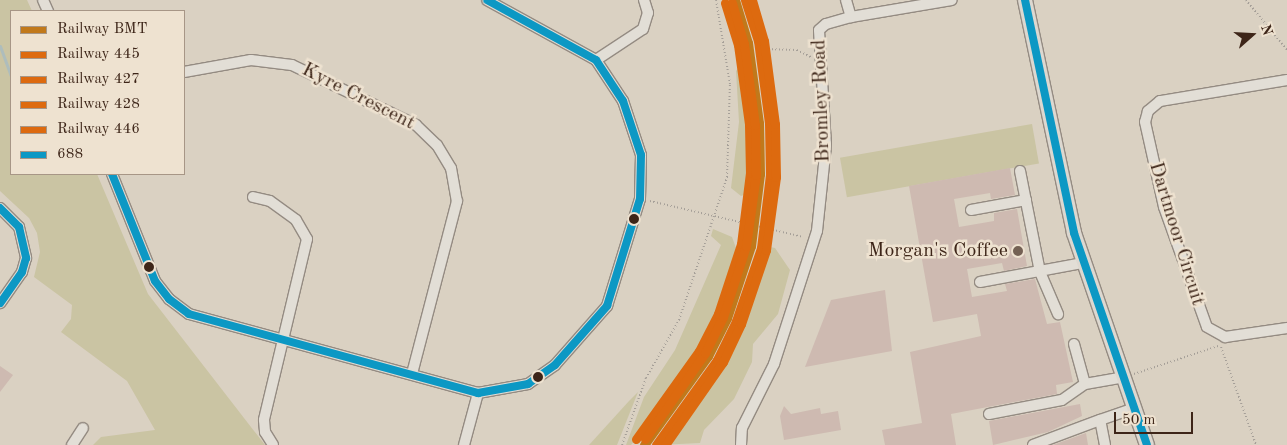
<!DOCTYPE html>
<style>
body{margin:0}
#map{position:relative;width:1287px;height:445px;overflow:hidden;background:#dad1c2;font-family:"Old Standard TT",serif}
div>[style]{position:absolute}
[style*='--x']{left:calc(var(--x)*1px);top:calc(var(--y)*1px);width:calc(var(--w)*1px);rotate:calc(var(--a)*1deg)}
.green>*{inset:0;background:#cac4a3;transform-origin:0 0}
.stream>*{height:3px;margin:-1.5px;padding:0 1.5px;transform-origin:1.5px;border-radius:1.5px;background:#aebdbc}
.building>*{inset:0;background:#cebab1}
.path>*{height:2px;margin-top:-1px;transform-origin:0;background:repeating-linear-gradient(90deg,#a59f98 0 1px,transparent 0 3.5px)}
.roads{filter:drop-shadow(1px 0 #948b82) drop-shadow(-1px 0 #948b82) drop-shadow(0 1px #948b82) drop-shadow(0 -1px #948b82)}
.minor>*{height:10px;margin:-5px;padding:0 5px;transform-origin:5px;border-radius:5px;background:#e2ded6}
.major>*{height:14px;margin:-7px;padding:0 7px;transform-origin:7px;border-radius:7px;background:#ddd8d0}
.bus-1>*{height:8px;margin:-4px;padding:0 4px;transform-origin:4px;border-radius:4px;background:#0c98c4}
.rail-1>*{height:9px;margin:-4.5px;padding:0 4.5px;transform-origin:4.5px;border-radius:4.5px;background:#c1791b}
.rail-2>*{height:9px;margin:-4.5px;padding:0 4.5px;transform-origin:4.5px;border-radius:4.5px;background:#dd6a0f}
.rail-3>*{height:9px;margin:-4.5px;padding:0 4.5px;transform-origin:4.5px;border-radius:4.5px;background:#dd6a0f}
.rail-4>*{height:9px;margin:-4.5px;padding:0 4.5px;transform-origin:4.5px;border-radius:4.5px;background:#dd6a0f}
.rail-5>*{height:9px;margin:-4.5px;padding:0 4.5px;transform-origin:4.5px;border-radius:4.5px;background:#dd6a0f}
.dots>*{width:14px;height:14px;translate:-50% -50%;box-sizing:border-box;border:2px solid #eee2d0;border-radius:50%}
span{translate:-50% -50%;white-space:nowrap;text-align:center;line-height:1.15;-webkit-text-stroke:5px #eee2d0;paint-order:stroke}
.street-label{font-size:20px;color:#3d2518}
.poi-label{font-size:20px;color:#3d2518}
.right{translate:-100% -50%;text-align:right}
.legend{position:absolute;left:10px;top:10px;width:175px;height:165px;box-sizing:border-box;background:#eee2d0;border:1px solid #a79686;margin:0;padding:6px 9px;list-style:none;font-size:15px;color:#3d2518}
.legend li{display:flex;align-items:center;gap:10px;height:25px}
.legend b{width:25px;border:1px solid #a79686}
.north{position:absolute;left:1227px;top:10px;width:50px;height:50px;-webkit-text-stroke:4px #eee2d0;paint-order:stroke;rotate:71deg;font-size:14px;font-weight:700;line-height:20px;text-align:center;color:#3d2518}
.north::after{content:'';display:block;margin:auto;width:18px;height:22px;background:#3d2518;clip-path:polygon(50% 0,100% 100%,50% 72%,0 100%)}
.scale{position:absolute;left:1114px;top:412px;width:79px;height:22px;box-sizing:border-box;border:2px solid #3d2518;border-top:0;padding-left:6px;font-size:15px;line-height:18px;white-space:nowrap;color:#3d2518;-webkit-text-stroke:4px #eee2d0;paint-order:stroke}
</style>
<div id="map">
<div class="green">
<i style="clip-path:polygon(0 0,27px 0,32px 11px,11px 11px,11px 174px,97px 174px,148px 294px,265px 445px,93px 445px,101px 437px,155px 430px,127px 381px,61px 332px,71px 319px,72px 305px,34px 277px,40px 252px,37px 233px,29px 218px,0 191px)"></i>
<i style="clip-path:polygon(740px 66px,747px 71px,751px 137px,749px 193px,741px 196px,731px 188px,739px 122px,736px 71px)"></i>
<i style="left:1032px;top:124px;width:40px;height:195px;rotate:80deg"></i>
<i style="clip-path:polygon(713px 229px,732px 237px,736px 248px,727px 286px,710px 328px,682px 381px,653px 420px,631px 445px,626px 445px,644px 397px,675px 350px,721px 245px,711px 236px)"></i>
<i style="clip-path:polygon(765px 246px,775px 248px,790px 270px,778px 314px,753px 344px,752px 362px,734px 399px,704px 430px,700px 443px,658px 445px,676px 426px,708px 379px,732px 328px,757px 256px)"></i>
<i style="clip-path:polygon(638px 392px,617px 445px,589px 445px,629px 401px)"></i>
</div>
<div class="stream">
<i style="--x:0;--y:46;--w:33;--a:70"></i>
</div>
<div class="building">
<i style="clip-path:polygon(1010px 168px,1015px 195px,991px 199px,990px 193px,954px 199px,959px 227px,994px 221px,994px 213px,1017px 209px,1027px 266px,1004px 271px,1002px 263px,967px 269px,972px 297px,1007px 291px,1005px 284px,1035px 279px,1047px 324px,1060px 322px,1073px 382px,1056px 385px,1057px 394px,951px 414px,956px 445px,885px 445px,882px 430px,922px 423px,910px 352px,981px 336px,977px 314px,933px 322px,909px 186px)"></i>
<i style="clip-path:polygon(885px 290px,892px 351px,805px 367px,831px 300px)"></i>
<i style="clip-path:polygon(0 366px,13px 375px,0 392px)"></i>
<i style="clip-path:polygon(1080px 404px,1082px 416px,1048px 432px,993px 445px,989px 421px)"></i>
<i style="clip-path:polygon(784px 406px,791px 414px,820px 408px,821px 414px,838px 411px,841px 430px,784px 440px,780px 416px)"></i>
<i style="clip-path:polygon(1086px 433px,1088px 445px,1053px 445px)"></i>
</div>
<div class="path">
<i style="--x:751;--y:0;--w:51;--a:74.1"></i>
<i style="--x:765;--y:49;--w:32;--a:2"></i>
<i style="--x:797;--y:50;--w:16;--a:27"></i>
<i style="--x:1246;--y:0;--w:65;--a:50.6"></i>
<i style="--x:765;--y:49;--w:129;--a:86.5"></i>
<i style="--x:650;--y:201;--w:157;--a:13.2"></i>
<i style="--x:1221;--y:347;--w:104;--a:70.3"></i>
<i style="--x:1134;--y:374;--w:89;--a:-18.4"></i>
<i style="--x:622;--y:445;--w:71;--a:-70.3"></i>
<i style="--x:646;--y:378;--w:67;--a:-60.4"></i>
<i style="--x:679;--y:320;--w:151;--a:-71.4"></i>
<i style="--x:727;--y:177;--w:93;--a:-88.2"></i>
<i style="--x:730;--y:84;--w:85;--a:-99.5"></i>
</div>
<div class="roads">
<div class="minor">
<i style="--x:43;--y:0;--w:12;--a:66"></i>
<i style="--x:846;--y:0;--w:18;--a:74"></i>
<i style="--x:596;--y:60;--w:56;--a:-33.4"></i>
<i style="--x:643;--y:29;--w:17;--a:-73"></i>
<i style="--x:648;--y:13;--w:14;--a:-107"></i>
<i style="--x:184;--y:72;--w:68;--a:-10.2"></i>
<i style="--x:251;--y:60;--w:41;--a:7"></i>
<i style="--x:292;--y:65;--w:138;--a:25.8"></i>
<i style="--x:416;--y:125;--w:29;--a:44"></i>
<i style="--x:437;--y:145;--w:27;--a:59"></i>
<i style="--x:451;--y:168;--w:34;--a:80"></i>
<i style="--x:457;--y:201;--w:179;--a:104.6"></i>
<i style="--x:1287;--y:80;--w:129;--a:170.6"></i>
<i style="--x:1160;--y:101;--w:16;--a:140"></i>
<i style="--x:1148;--y:111;--w:11;--a:105"></i>
<i style="--x:1145;--y:122;--w:87;--a:77.4"></i>
<i style="--x:1164;--y:207;--w:127;--a:70.3"></i>
<i style="--x:1207;--y:327;--w:21;--a:29"></i>
<i style="--x:1225;--y:337;--w:63;--a:-8.3"></i>
<i style="--x:1020;--y:171;--w:103;--a:78.8"></i>
<i style="--x:1040;--y:272;--w:46;--a:66.8"></i>
<i style="--x:112;--y:174;--w:115;--a:68.1"></i>
<i style="--x:155;--y:281;--w:23;--a:52"></i>
<i style="--x:169;--y:299;--w:25;--a:37"></i>
<i style="--x:189;--y:314;--w:300;--a:15.3"></i>
<i style="--x:478;--y:393;--w:51;--a:-10.2"></i>
<i style="--x:528;--y:384;--w:33;--a:-35"></i>
<i style="--x:555;--y:365;--w:79;--a:-48.6"></i>
<i style="--x:607;--y:306;--w:112;--a:-72.9"></i>
<i style="--x:640;--y:199;--w:44;--a:-88.7"></i>
<i style="--x:641;--y:155;--w:57;--a:-108.4"></i>
<i style="--x:623;--y:101;--w:49;--a:-123.4"></i>
<i style="--x:596;--y:60;--w:124;--a:-151.2"></i>
<i style="--x:253;--y:197;--w:17;--a:13"></i>
<i style="--x:270;--y:201;--w:32;--a:36"></i>
<i style="--x:296;--y:220;--w:22;--a:60"></i>
<i style="--x:307;--y:239;--w:186;--a:103.4"></i>
<i style="--x:264;--y:420;--w:12;--a:85"></i>
<i style="--x:265;--y:432;--w:15;--a:58"></i>
<i style="--x:0;--y:208;--w:27;--a:45"></i>
<i style="--x:19;--y:227;--w:32;--a:77"></i>
<i style="--x:26;--y:258;--w:15;--a:106"></i>
<i style="--x:22;--y:272;--w:38;--a:125"></i>
<i style="--x:971;--y:210;--w:56;--a:-10.3"></i>
<i style="--x:980;--y:282;--w:105;--a:-10.5"></i>
<i style="--x:1074;--y:344;--w:41;--a:74.6"></i>
<i style="--x:1085;--y:384;--w:39;--a:-10"></i>
<i style="--x:989;--y:414;--w:74;--a:-10.9"></i>
<i style="--x:1062;--y:400;--w:28;--a:-35"></i>
<i style="--x:72;--y:445;--w:20;--a:-57"></i>
<i style="--x:464;--y:445;--w:54;--a:-74.9"></i>
<i style="--x:741;--y:445;--w:17;--a:-87"></i>
<i style="--x:742;--y:428;--w:72;--a:-63.4"></i>
<i style="--x:774;--y:364;--w:140;--a:-72.1"></i>
<i style="--x:817;--y:231;--w:86;--a:-84"></i>
<i style="--x:826;--y:145;--w:115;--a:-93.5"></i>
<i style="--x:819;--y:30;--w:9;--a:-41"></i>
<i style="--x:826;--y:24;--w:26;--a:-16"></i>
<i style="--x:851;--y:17;--w:102;--a:-9.6"></i>
<i style="--x:1033;--y:445;--w:72;--a:-20.5"></i>
<i style="--x:1105;--y:445;--w:25;--a:-101"></i>
<i style="--x:1100;--y:420;--w:36;--a:-19"></i>
</div>
<div class="major">
<i style="--x:1025;--y:0;--w:238;--a:78.1"></i>
<i style="--x:1074;--y:233;--w:224;--a:71"></i>
</div>
</div>
<div class="bus-1">
<i style="--x:1025;--y:0;--w:238;--a:78.1"></i>
<i style="--x:1074;--y:233;--w:224;--a:71"></i>
<i style="--x:112;--y:174;--w:115;--a:68.1"></i>
<i style="--x:155;--y:281;--w:23;--a:52"></i>
<i style="--x:169;--y:299;--w:25;--a:37"></i>
<i style="--x:189;--y:314;--w:300;--a:15.3"></i>
<i style="--x:478;--y:393;--w:51;--a:-10.2"></i>
<i style="--x:528;--y:384;--w:33;--a:-35"></i>
<i style="--x:555;--y:365;--w:79;--a:-48.6"></i>
<i style="--x:607;--y:306;--w:112;--a:-72.9"></i>
<i style="--x:640;--y:199;--w:44;--a:-88.7"></i>
<i style="--x:641;--y:155;--w:57;--a:-108.4"></i>
<i style="--x:623;--y:101;--w:49;--a:-123.4"></i>
<i style="--x:596;--y:60;--w:124;--a:-151.2"></i>
<i style="--x:0;--y:208;--w:27;--a:45"></i>
<i style="--x:19;--y:227;--w:32;--a:77"></i>
<i style="--x:26;--y:258;--w:15;--a:106"></i>
<i style="--x:22;--y:272;--w:38;--a:125"></i>
</div>
<div class="rail-1">
<i style="--x:644;--y:445;--w:110;--a:-54.3"></i>
<i style="--x:708;--y:356;--w:42;--a:-63.4"></i>
<i style="--x:727;--y:318;--w:76;--a:-71.6"></i>
<i style="--x:751;--y:246;--w:73;--a:-82.9"></i>
<i style="--x:760;--y:174;--w:51;--a:-91.1"></i>
<i style="--x:759;--y:123;--w:81;--a:-97.8"></i>
<i style="--x:748;--y:43;--w:45;--a:-106.8"></i>
</div>
<div class="rail-2">
<i style="--x:656;--y:445;--w:105;--a:-54.3"></i>
<i style="--x:717;--y:360;--w:43;--a:-64"></i>
<i style="--x:736;--y:321;--w:77;--a:-71.1"></i>
<i style="--x:761;--y:248;--w:74;--a:-83"></i>
<i style="--x:770;--y:175;--w:52;--a:-91.1"></i>
<i style="--x:769;--y:123;--w:83;--a:-97.6"></i>
<i style="--x:758;--y:41;--w:43;--a:-107.6"></i>
</div>
<div class="rail-3">
<i style="--x:636;--y:439;--w:108;--a:-54.4"></i>
<i style="--x:699;--y:351;--w:42;--a:-62.8"></i>
<i style="--x:718;--y:314;--w:74;--a:-71.8"></i>
<i style="--x:741;--y:244;--w:72;--a:-82.8"></i>
<i style="--x:750;--y:173;--w:49;--a:-91.2"></i>
<i style="--x:749;--y:124;--w:80;--a:-97.9"></i>
<i style="--x:738;--y:45;--w:44;--a:-107.2"></i>
</div>
<div class="rail-4">
<i style="--x:665;--y:445;--w:101;--a:-55.1"></i>
<i style="--x:723;--y:362;--w:42;--a:-64.7"></i>
<i style="--x:741;--y:324;--w:78;--a:-71.3"></i>
<i style="--x:766;--y:250;--w:74;--a:-82.2"></i>
<i style="--x:776;--y:177;--w:53;--a:-91.1"></i>
<i style="--x:775;--y:124;--w:84;--a:-97.5"></i>
<i style="--x:764;--y:41;--w:43;--a:-106.3"></i>
</div>
<div class="rail-5">
<i style="--x:645;--y:439;--w:105;--a:-55.1"></i>
<i style="--x:705;--y:353;--w:40;--a:-63.4"></i>
<i style="--x:723;--y:317;--w:75;--a:-72.1"></i>
<i style="--x:746;--y:246;--w:72;--a:-82"></i>
<i style="--x:756;--y:175;--w:50;--a:-91.1"></i>
<i style="--x:755;--y:125;--w:82;--a:-97.7"></i>
<i style="--x:744;--y:44;--w:43;--a:-106.3"></i>
</div>
<div class="dots">
<i style="left:634px;top:219px;background:#3d2518"></i>
<i style="left:1018px;top:251px;background:#746154"></i>
<i style="left:149px;top:267px;background:#3d2518"></i>
<i style="left:538px;top:377px;background:#3d2518"></i>
</div>
<div class="street-label">
<span style="left:358px;top:97px;rotate:27deg">Kyre Crescent</span>
<span style="left:822px;top:101px;rotate:-92deg">Bromley Road</span>
<span style="left:1176px;top:234px;rotate:73deg">Dartmoor Circuit</span>
</div>
<div class="poi-label">
<span class="right" style="left:1008px;top:251px">Morgan's Coffee</span>
</div>
<ul class="legend">
<li><b style="height:6px;background:#c1791b"></b>Railway BMT</li>
<li><b style="height:6px;background:#dd6a0f"></b>Railway 445</li>
<li><b style="height:6px;background:#dd6a0f"></b>Railway 427</li>
<li><b style="height:6px;background:#dd6a0f"></b>Railway 428</li>
<li><b style="height:6px;background:#dd6a0f"></b>Railway 446</li>
<li><b style="height:6px;background:#0c98c4"></b>688</li>
</ul>
<div class="north">N</div>
<div class="scale">50 m</div>
</div>
